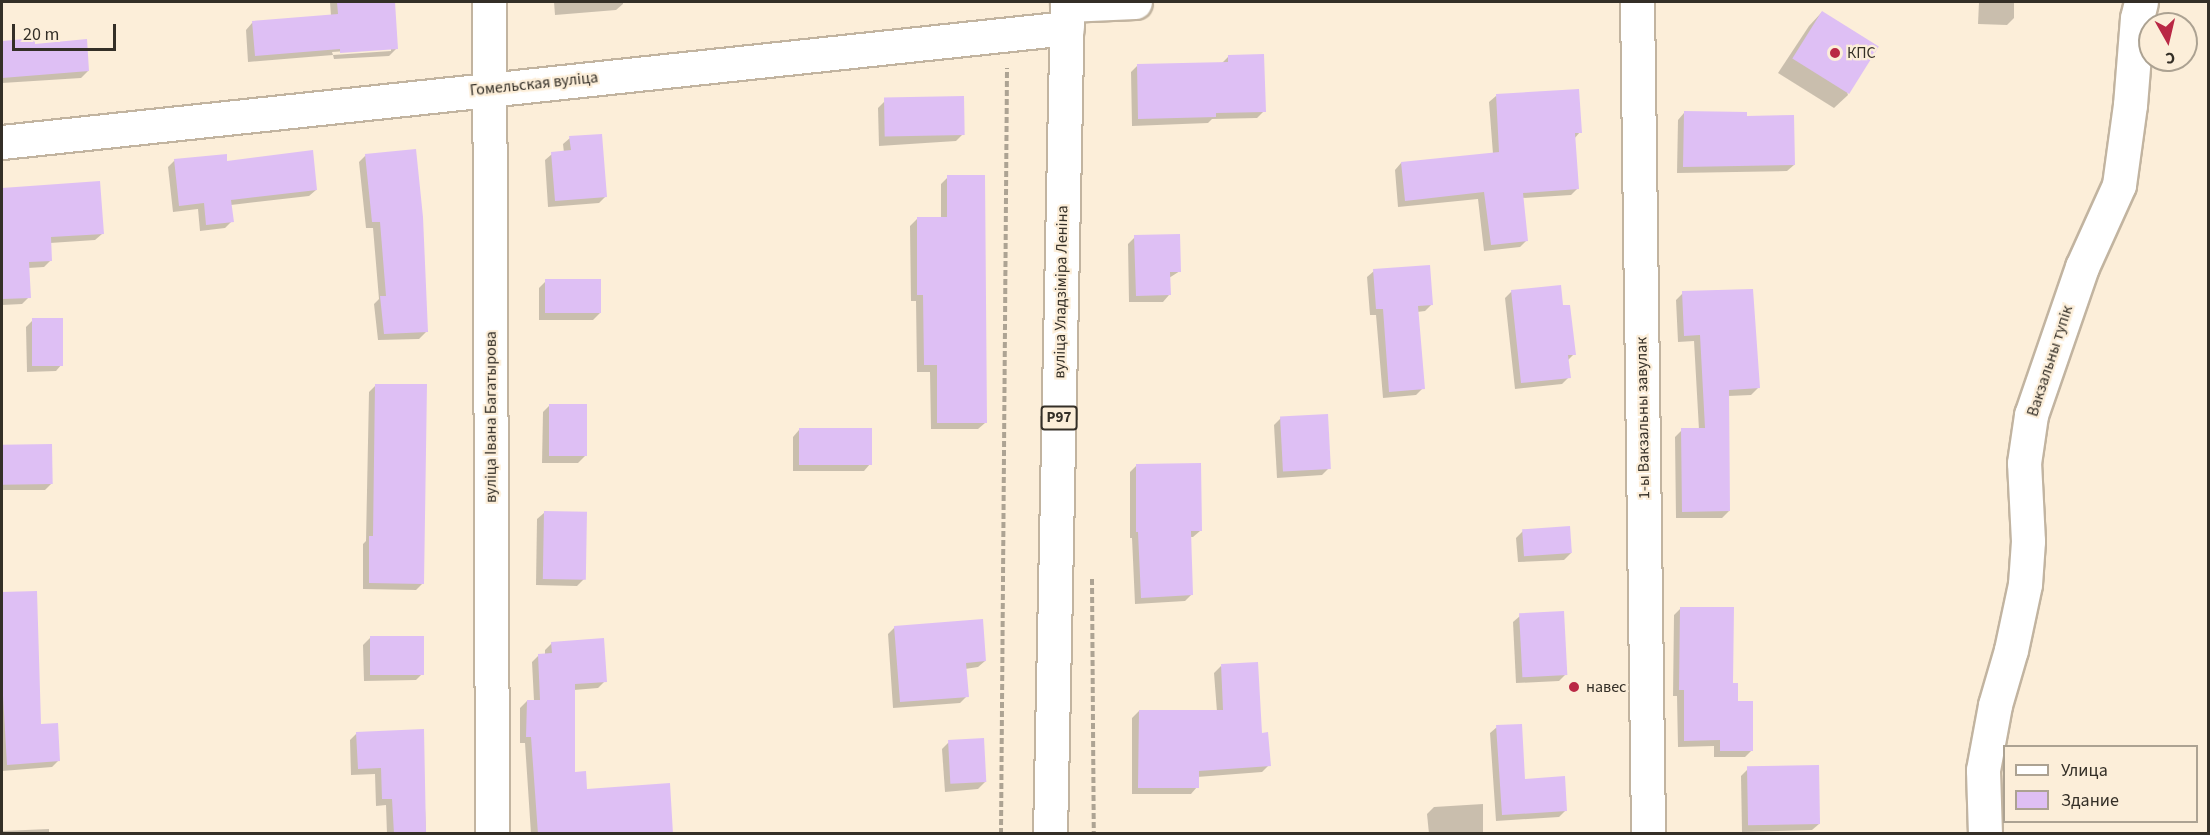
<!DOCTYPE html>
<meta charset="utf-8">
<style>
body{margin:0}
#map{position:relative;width:2210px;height:835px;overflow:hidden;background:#fceed9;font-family:"Source Sans 3",sans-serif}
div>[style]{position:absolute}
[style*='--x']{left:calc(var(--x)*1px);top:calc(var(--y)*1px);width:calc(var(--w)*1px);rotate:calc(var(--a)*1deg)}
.shadow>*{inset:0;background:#0003}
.building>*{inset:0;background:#debff4;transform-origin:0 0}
.path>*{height:4px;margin-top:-2px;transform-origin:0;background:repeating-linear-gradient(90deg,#ada393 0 6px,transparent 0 9px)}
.roads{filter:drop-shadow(2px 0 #c2b4a0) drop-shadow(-2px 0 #c2b4a0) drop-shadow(0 2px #c2b4a0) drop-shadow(0 -2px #c2b4a0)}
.minor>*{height:33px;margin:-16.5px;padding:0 16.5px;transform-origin:16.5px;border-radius:16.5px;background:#fff}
.primary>*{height:33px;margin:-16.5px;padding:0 16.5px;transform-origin:16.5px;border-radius:16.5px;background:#fff}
.dots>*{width:16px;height:16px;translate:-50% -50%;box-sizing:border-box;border:3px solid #fceed9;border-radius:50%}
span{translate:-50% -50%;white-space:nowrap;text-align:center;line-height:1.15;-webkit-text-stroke:4.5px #fceed9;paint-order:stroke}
.shield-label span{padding:2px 4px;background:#fceed9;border:2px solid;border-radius:4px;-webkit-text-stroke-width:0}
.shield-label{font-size:15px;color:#342f27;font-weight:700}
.poi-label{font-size:16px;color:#342f27}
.left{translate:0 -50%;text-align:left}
.street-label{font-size:16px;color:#342f27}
.frame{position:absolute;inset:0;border:3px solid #342f27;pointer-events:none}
.legend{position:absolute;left:2003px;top:745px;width:195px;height:78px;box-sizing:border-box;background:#fceed9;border:2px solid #aca292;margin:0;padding:8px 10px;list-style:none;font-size:18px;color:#342f27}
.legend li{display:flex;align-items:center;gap:12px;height:30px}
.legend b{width:30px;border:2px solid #aca292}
.north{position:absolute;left:2138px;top:12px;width:60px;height:60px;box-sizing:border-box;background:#fceed9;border:2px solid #aca292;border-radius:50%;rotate:172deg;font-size:16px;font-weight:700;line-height:24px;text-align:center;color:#342f27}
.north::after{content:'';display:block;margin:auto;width:21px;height:27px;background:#b92845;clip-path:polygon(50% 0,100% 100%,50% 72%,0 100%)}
.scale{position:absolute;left:12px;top:24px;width:104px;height:27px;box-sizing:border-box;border:3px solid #342f27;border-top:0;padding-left:8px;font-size:18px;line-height:21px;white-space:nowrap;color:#342f27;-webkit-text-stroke:4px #fceed9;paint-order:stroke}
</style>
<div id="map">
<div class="shadow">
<i style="clip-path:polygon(evenodd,330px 2px,394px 2px,396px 49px,389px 56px,334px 59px,333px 55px,248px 62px,246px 30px,252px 23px,331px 16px,330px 2px,391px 48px,391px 51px,333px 55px,332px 52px,391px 48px)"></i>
<i style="clip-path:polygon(554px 2px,623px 2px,623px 4px,616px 10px,555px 15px)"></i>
<i style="clip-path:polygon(1979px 2px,2014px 2px,2014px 18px,2007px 25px,1978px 24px)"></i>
<i style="clip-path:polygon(1822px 12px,1848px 95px,1834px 108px,1778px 73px,1809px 26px)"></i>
<i style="clip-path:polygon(33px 40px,34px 45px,88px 71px,81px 78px,2px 83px,2px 42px)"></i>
<i style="clip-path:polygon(1228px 57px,1264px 111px,1257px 118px,1212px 119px,1208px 123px,1132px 126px,1131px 72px,1138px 65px,1221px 64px)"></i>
<i style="clip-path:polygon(1496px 96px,1580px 132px,1574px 139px,1578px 188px,1571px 195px,1522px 198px,1527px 240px,1520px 247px,1484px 251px,1478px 199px,1398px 207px,1395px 170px,1401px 163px,1493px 154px,1489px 102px)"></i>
<i style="clip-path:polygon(885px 101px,963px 134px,956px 141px,879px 146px,878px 108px)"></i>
<i style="clip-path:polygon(1684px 113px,1794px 165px,1787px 171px,1677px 173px,1678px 120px)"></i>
<i style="clip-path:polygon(570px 138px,606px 196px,599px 203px,548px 207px,545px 160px,552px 154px,564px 153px,563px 144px)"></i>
<i style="clip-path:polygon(366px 155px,426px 332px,419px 339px,378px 340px,374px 304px,379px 299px,373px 228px,366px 228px,359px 162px)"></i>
<i style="clip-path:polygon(175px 160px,226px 163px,316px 190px,309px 196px,231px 205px,232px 221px,225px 228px,200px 231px,198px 209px,173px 212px,168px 167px)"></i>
<i style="clip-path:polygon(948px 177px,985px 423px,978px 429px,931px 429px,930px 372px,917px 372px,916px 301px,911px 301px,910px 226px,917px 219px,941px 219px,941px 184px)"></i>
<i style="clip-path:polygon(98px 183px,102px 234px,95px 240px,50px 243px,51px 260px,44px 267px,28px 268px,29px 297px,22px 304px,2px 305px,2px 189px)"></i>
<i style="clip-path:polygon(1135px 237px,1180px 271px,1169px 278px,1169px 295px,1163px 302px,1129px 302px,1128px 244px)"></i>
<i style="clip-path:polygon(1374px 271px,1432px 304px,1425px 311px,1417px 312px,1423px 388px,1416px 395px,1383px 398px,1376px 315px,1370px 315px,1367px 277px)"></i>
<i style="clip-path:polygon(546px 281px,600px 313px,593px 320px,539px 320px,539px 288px)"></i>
<i style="clip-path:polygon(1512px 291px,1562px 307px,1574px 354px,1567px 361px,1569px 377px,1562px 384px,1515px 389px,1505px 298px)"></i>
<i style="clip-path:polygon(1683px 293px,1758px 388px,1751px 395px,1728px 396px,1729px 511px,1722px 518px,1676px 518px,1675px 437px,1682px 430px,1699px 430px,1694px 341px,1678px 342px,1676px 300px)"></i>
<i style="clip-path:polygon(33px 320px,62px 364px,56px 371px,27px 372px,26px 327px)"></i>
<i style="clip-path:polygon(376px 385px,423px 583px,416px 590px,363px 589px,363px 544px,366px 541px,369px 392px)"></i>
<i style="clip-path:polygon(550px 405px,585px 456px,578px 463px,542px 463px,543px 412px)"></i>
<i style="clip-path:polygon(1281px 418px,1329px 468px,1322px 475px,1277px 478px,1274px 425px)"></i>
<i style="clip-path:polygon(799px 430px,870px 464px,864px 471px,793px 471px,793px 437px)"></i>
<i style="clip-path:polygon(2px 446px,51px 446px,52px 483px,45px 490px,2px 490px)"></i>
<i style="clip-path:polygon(1137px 465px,1200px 531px,1193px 537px,1189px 537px,1192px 594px,1185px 601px,1135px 604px,1132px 538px,1130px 538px,1130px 472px)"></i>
<i style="clip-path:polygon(544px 513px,584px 579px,577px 586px,536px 585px,537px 519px)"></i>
<i style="clip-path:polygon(1523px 531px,1571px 553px,1564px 560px,1518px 562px,1516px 538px)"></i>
<i style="clip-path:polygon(35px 593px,40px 725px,59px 760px,52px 767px,2px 771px,2px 594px)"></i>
<i style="clip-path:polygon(1681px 608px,1732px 684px,1752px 750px,1745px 757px,1714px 757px,1714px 746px,1678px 747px,1677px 696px,1673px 696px,1674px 615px)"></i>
<i style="clip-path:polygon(1520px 616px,1566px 674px,1559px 681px,1516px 683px,1513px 622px)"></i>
<i style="clip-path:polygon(895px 627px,985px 661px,978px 667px,965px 669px,967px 696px,960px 703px,893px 708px,888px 634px)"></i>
<i style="clip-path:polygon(370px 638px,423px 673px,416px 680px,364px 681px,363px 645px)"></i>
<i style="clip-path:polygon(552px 643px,605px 681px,598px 688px,574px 690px,574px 773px,586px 790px,671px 833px,531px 834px,525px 743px,520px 743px,520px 708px,527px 701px,534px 701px,532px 662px,539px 655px,545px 655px,545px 650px)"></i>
<i style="clip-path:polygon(1221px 666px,1261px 734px,1269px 765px,1262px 772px,1197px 777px,1197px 787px,1191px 794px,1132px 794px,1132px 718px,1139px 711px,1217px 712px,1214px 673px)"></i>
<i style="clip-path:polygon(1497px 727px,1524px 780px,1566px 810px,1559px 817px,1496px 821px,1490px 733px)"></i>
<i style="clip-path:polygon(422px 731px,426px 834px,387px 834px,386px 805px,376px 806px,375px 774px,351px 775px,350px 740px,357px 733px)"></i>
<i style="clip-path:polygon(949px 742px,985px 782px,978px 789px,945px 792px,942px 749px)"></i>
<i style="clip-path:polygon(1748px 769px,1819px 824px,1812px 830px,1742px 832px,1741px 776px)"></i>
<i style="clip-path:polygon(1483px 804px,1483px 834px,1429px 834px,1427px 814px,1434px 807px)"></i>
<i style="clip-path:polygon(49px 829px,49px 834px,2px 834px,2px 831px)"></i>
</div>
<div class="building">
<i style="clip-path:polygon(337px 2px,395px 2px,398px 49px,340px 53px,340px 49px,255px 56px,252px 21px,338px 14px)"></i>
<i style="left:1822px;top:11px;width:67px;height:56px;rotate:32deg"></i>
<i style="clip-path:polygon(35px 38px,35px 44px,87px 39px,89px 71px,2px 78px,2px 41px)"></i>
<i style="clip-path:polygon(1264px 54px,1266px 112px,1216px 113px,1216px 117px,1138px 119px,1137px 64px,1228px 62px,1228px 55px)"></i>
<i style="clip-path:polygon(1579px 89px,1582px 133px,1575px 133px,1579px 189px,1523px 193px,1528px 241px,1491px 245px,1484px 192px,1405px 201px,1401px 162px,1499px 152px,1496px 94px)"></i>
<i style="left:964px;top:96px;width:39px;height:80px;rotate:89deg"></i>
<i style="clip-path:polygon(1684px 111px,1747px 112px,1747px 116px,1794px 115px,1795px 165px,1683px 167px)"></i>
<i style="clip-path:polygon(602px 134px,607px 197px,555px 201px,551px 152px,571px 150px,569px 136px)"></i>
<i style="clip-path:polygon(416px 149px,423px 217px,428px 332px,384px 334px,380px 296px,386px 296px,380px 222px,372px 222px,365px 154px)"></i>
<i style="clip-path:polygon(313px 150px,317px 190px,231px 200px,234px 222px,206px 225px,204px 203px,179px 206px,174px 159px,227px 154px,227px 161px)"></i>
<i style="clip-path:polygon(947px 175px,985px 175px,987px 423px,937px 423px,937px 365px,924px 365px,923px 295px,917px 295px,917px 217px,947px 217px)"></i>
<i style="clip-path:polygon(100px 181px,104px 234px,51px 237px,52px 261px,29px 262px,31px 298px,2px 299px,2px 188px)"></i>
<i style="clip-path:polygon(1180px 234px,1181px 272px,1170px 272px,1171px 295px,1136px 296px,1134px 235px)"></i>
<i style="clip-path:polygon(1430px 265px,1433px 305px,1418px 306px,1425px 389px,1389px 392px,1383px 309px,1376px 309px,1373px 269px)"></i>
<i style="left:601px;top:279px;width:34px;height:56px;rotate:90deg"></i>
<i style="clip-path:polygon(1561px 285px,1563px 305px,1570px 305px,1576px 355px,1568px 355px,1571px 378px,1521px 383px,1511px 290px)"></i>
<i style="clip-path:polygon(1753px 289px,1760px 388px,1729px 390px,1730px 511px,1682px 512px,1681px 428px,1705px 428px,1700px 335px,1684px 336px,1682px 291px)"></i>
<i style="left:32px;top:318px;width:31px;height:48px"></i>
<i style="clip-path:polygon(375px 384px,427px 384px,424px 584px,369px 583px,369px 536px,373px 536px)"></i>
<i style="left:549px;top:404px;width:38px;height:52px"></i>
<i style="left:1328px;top:414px;width:55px;height:48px;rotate:87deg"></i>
<i style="left:799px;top:428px;width:73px;height:37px"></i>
<i style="left:52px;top:444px;width:40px;height:50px;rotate:89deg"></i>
<i style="clip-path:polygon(1201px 463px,1202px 531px,1191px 531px,1193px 595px,1141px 598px,1138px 532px,1136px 532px,1136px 464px)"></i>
<i style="left:544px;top:511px;width:43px;height:68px;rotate:1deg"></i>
<i style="left:1570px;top:526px;width:27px;height:48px;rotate:86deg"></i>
<i style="clip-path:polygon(37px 591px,41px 724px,58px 723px,60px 761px,7px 765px,2px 678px,2px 592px)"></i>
<i style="clip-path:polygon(1680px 607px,1734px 607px,1733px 683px,1738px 683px,1738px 701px,1753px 701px,1753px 751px,1720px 751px,1720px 740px,1684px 741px,1684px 690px,1679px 690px)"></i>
<i style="left:1564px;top:611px;width:64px;height:45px;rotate:87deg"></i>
<i style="clip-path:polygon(983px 619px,986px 661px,966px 663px,969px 697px,900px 702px,894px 626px)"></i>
<i style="left:370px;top:636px;width:54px;height:39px"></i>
<i style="clip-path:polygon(604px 638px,607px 682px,575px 684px,575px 772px,586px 771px,587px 789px,670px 783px,673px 834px,538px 834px,531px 737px,526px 737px,527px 700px,540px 700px,538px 654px,552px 653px,551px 642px)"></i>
<i style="clip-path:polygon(1258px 662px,1262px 733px,1268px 732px,1271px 766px,1199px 771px,1199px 788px,1138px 788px,1139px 710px,1223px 710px,1221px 664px)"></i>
<i style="clip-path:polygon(1522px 724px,1525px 779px,1565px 776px,1567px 811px,1502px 815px,1496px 725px)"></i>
<i style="clip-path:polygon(424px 729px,426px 834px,394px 834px,392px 799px,382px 799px,381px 768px,358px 769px,356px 732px)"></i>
<i style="left:984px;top:738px;width:44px;height:36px;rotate:87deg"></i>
<i style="left:1819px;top:765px;width:59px;height:72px;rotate:89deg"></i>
</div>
<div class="path">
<i style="--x:1092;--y:579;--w:255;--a:89.6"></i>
<i style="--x:1001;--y:834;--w:766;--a:-89.55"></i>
</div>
<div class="roads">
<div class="minor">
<i style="--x:489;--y:2;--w:832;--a:89.79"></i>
<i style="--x:1637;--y:2;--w:832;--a:89.24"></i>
<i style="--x:1067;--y:5;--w:68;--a:-2.5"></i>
<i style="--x:2;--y:142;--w:1071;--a:-6.11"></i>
<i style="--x:1985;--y:834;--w:64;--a:-91.8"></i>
<i style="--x:1983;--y:770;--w:66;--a:-79.5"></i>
<i style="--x:1995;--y:705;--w:57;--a:-73.8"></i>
<i style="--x:2011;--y:650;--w:67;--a:-78"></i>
<i style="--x:2025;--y:584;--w:43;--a:-86"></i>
<i style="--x:2028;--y:541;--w:78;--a:-92.9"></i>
<i style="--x:2024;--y:463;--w:49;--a:-81.7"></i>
<i style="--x:2031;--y:415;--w:157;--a:-71"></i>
<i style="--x:2082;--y:267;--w:90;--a:-65.7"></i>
<i style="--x:2119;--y:185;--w:81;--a:-82.2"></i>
<i style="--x:2130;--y:105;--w:87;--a:-85.4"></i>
<i style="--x:2137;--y:18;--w:16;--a:-76"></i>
</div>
<div class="primary">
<i style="--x:1050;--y:834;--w:832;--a:-88.83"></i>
</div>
</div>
<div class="dots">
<i style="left:1835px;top:53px;background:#b92845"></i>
<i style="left:1574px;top:687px;background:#b92845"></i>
</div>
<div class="shield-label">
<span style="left:1059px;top:418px">Р97</span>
</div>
<div class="poi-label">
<span class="left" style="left:1847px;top:53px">КПС</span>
<span class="left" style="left:1586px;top:687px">навес</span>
</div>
<div class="street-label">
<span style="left:534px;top:84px;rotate:-6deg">Гомельская вуліца</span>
<span style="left:1061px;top:292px;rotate:-89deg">вуліца Уладзіміра Леніна</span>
<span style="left:2050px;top:361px;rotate:-72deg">Вакзальны тупік</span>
<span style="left:491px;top:417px;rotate:-90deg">вуліца Івана Багатырова</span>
<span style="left:1643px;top:418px;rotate:-91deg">1-ы Вакзальны завулак</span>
</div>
<div class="frame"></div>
<ul class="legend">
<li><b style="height:8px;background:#fff"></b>Улица</li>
<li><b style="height:16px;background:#debff4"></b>Здание</li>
</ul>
<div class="north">С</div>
<div class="scale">20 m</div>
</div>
